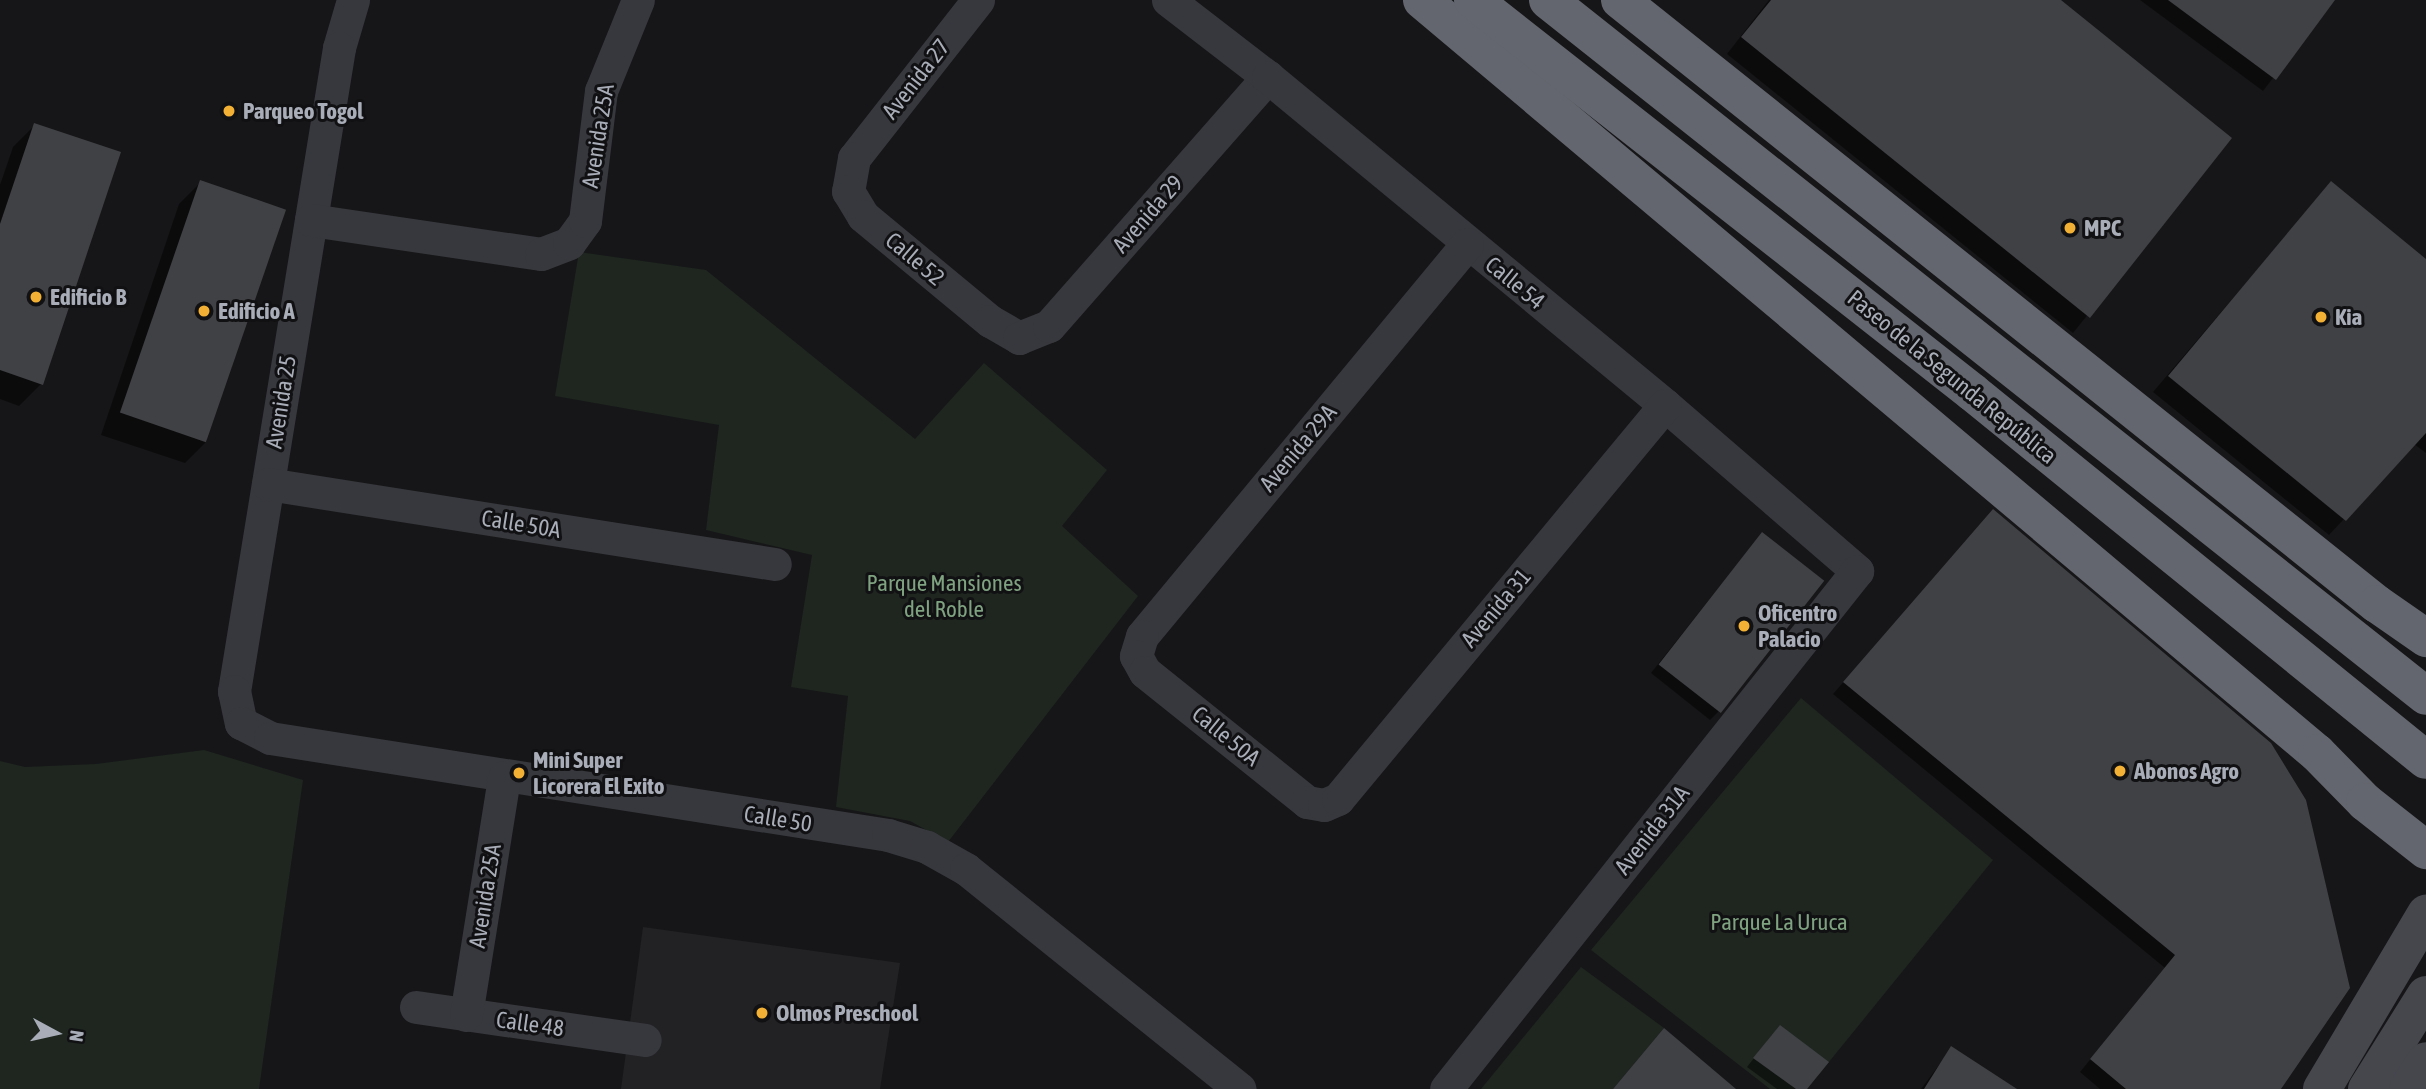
<!DOCTYPE html>
<meta charset="utf-8">
<style>
body{margin:0}
#map{position:relative;width:2426px;height:1089px;overflow:hidden;background:#161618;font-family:"Asap Condensed",sans-serif}
div>[style]{position:absolute}
[style*='--x']{left:calc(var(--x)*1px);top:calc(var(--y)*1px);width:calc(var(--w)*1px);rotate:calc(var(--a)*1deg)}
.built>*{inset:0;background:#222225}
.green>*{inset:0;background:#1e261f}
.shadow>*{inset:0;background:#0007}
.building>*{inset:0;background:#404145;transform-origin:0 0}
.street>*{height:33px;margin:-16.5px;padding:0 16.5px;transform-origin:16.5px;border-radius:16.5px;background:#37383d}
.secondary>*{height:38px;margin:-19px;padding:0 19px;transform-origin:19px;border-radius:19px;background:#45474d}
.highway>*{height:38px;margin:-19px;padding:0 19px;transform-origin:19px;border-radius:19px;background:#63666e}
.dots>*{width:19px;height:19px;translate:-50% -50%;box-sizing:border-box;border:4px solid #111113;border-radius:50%}
span{translate:-50% -50%;white-space:nowrap;text-align:center;line-height:1.15;-webkit-text-stroke:6px #111113;paint-order:stroke}
.street-label{font-size:23px;color:#a8adb8}
.poi-label{font-size:23px;color:#a8adb8;font-weight:700}
.left{translate:0 -50%;text-align:left}
.park-label{font-size:23px;color:#7fa381}
.north{position:absolute;left:21px;top:998px;width:70px;height:70px;-webkit-text-stroke:5px #111113;paint-order:stroke;rotate:98deg;font-size:19px;font-weight:700;line-height:28px;text-align:center;color:#a8adb8}
.north::after{content:'';display:block;margin:auto;width:24px;height:32px;background:#a8adb8;clip-path:polygon(50% 0,100% 100%,50% 72%,0 100%)}
</style>
<div id="map">
<div class="built">
<i style="clip-path:polygon(643px 927px,900px 963px,880px 1089px,621px 1089px)"></i>
</div>
<div class="green">
<i style="clip-path:polygon(579px 252px,706px 270px,915px 439px,984px 363px,1107px 470px,1062px 526px,1138px 596px,948px 842px,910px 821px,836px 807px,848px 696px,791px 687px,812px 555px,706px 530px,719px 425px,555px 396px)"></i>
<i style="clip-path:polygon(1801px 698px,1993px 860px,1807px 1089px,1770px 1089px,1591px 950px)"></i>
<i style="clip-path:polygon(204px 750px,303px 780px,259px 1089px,0 1089px,0 761px,25px 767px,96px 764px)"></i>
<i style="clip-path:polygon(1581px 967px,1664px 1028px,1613px 1089px,1481px 1089px)"></i>
</div>
<div class="shadow">
<i style="clip-path:polygon(1769px 0,2058px 0,2230px 139px,2073px 333px,1727px 54px)"></i>
<i style="clip-path:polygon(2140px 0,2333px 0,2263px 91px)"></i>
<i style="clip-path:polygon(35px 125px,41px 384px,19px 406px,0 399px,0 185px,13px 147px)"></i>
<i style="clip-path:polygon(201px 182px,207px 441px,185px 463px,101px 435px,179px 204px)"></i>
<i style="clip-path:polygon(2331px 183px,2426px 261px,2426px 453px,2414px 444px,2329px 535px,2153px 392px)"></i>
<i style="clip-path:polygon(1993px 511px,2279px 1089px,2100px 1089px,2080px 1072px,2165px 968px,1833px 694px)"></i>
<i style="clip-path:polygon(1755px 542px,1718px 712px,1710px 720px,1651px 673px)"></i>
<i style="clip-path:polygon(1772px 1035px,1805px 1089px,1777px 1089px,1747px 1067px)"></i>
<i style="clip-path:polygon(1951px 1049px,2014px 1089px,1921px 1089px)"></i>
</div>
<div class="building">
<i style="clip-path:polygon(1771px 0,2061px 0,2232px 138px,2090px 318px,1741px 37px)"></i>
<i style="clip-path:polygon(2168px 0,2335px 0,2276px 80px)"></i>
<i style="clip-path:polygon(34px 123px,121px 152px,43px 385px,0 370px,0 224px)"></i>
<i style="left:200px;top:180px;width:91px;height:246px;rotate:19deg"></i>
<i style="clip-path:polygon(2331px 181px,2426px 259px,2426px 433px,2346px 521px,2168px 376px)"></i>
<i style="clip-path:polygon(1993px 509px,2271px 743px,2306px 800px,2350px 988px,2281px 1089px,2126px 1089px,2090px 1059px,2175px 955px,1843px 682px)"></i>
<i style="left:1762px;top:532px;width:79px;height:168px;rotate:38deg"></i>
<i style="clip-path:polygon(1780px 1025px,1829px 1062px,1807px 1089px,1796px 1089px,1753px 1058px)"></i>
<i style="clip-path:polygon(1664px 1028px,1736px 1089px,1613px 1089px)"></i>
<i style="clip-path:polygon(1951px 1046px,2017px 1089px,1924px 1089px)"></i>
</div>
<div class="street">
<i style="--x:353;--y:0;--w:50;--a:106.3"></i>
<i style="--x:339;--y:48;--w:652;--a:99.27"></i>
<i style="--x:234;--y:691;--w:33;--a:78"></i>
<i style="--x:241;--y:723;--w:33;--a:27"></i>
<i style="--x:270;--y:738;--w:626;--a:8.92"></i>
<i style="--x:888;--y:835;--w:41;--a:17.1"></i>
<i style="--x:927;--y:847;--w:45;--a:29.4"></i>
<i style="--x:966;--y:869;--w:351;--a:38.8"></i>
<i style="--x:978;--y:0;--w:201;--a:128.1"></i>
<i style="--x:854;--y:158;--w:34;--a:100"></i>
<i style="--x:848;--y:191;--w:29;--a:59"></i>
<i style="--x:863;--y:216;--w:165;--a:39.6"></i>
<i style="--x:990;--y:321;--w:34;--a:30"></i>
<i style="--x:1019;--y:338;--w:32;--a:-22"></i>
<i style="--x:1049;--y:326;--w:332;--a:-48.7"></i>
<i style="--x:1168;--y:0;--w:126;--a:37.6"></i>
<i style="--x:1268;--y:77;--w:515;--a:39.56"></i>
<i style="--x:1665;--y:405;--w:254;--a:40.8"></i>
<i style="--x:1857;--y:571;--w:661;--a:128.43"></i>
<i style="--x:311;--y:220;--w:232;--a:8.4"></i>
<i style="--x:541;--y:254;--w:30;--a:-21"></i>
<i style="--x:569;--y:243;--w:27;--a:-54"></i>
<i style="--x:585;--y:221;--w:131;--a:-83"></i>
<i style="--x:601;--y:91;--w:98;--a:-67.9"></i>
<i style="--x:1467;--y:244;--w:509;--a:129.66"></i>
<i style="--x:1142;--y:636;--w:21;--a:107"></i>
<i style="--x:1136;--y:656;--w:18;--a:61"></i>
<i style="--x:1145;--y:672;--w:208;--a:38.7"></i>
<i style="--x:1307;--y:802;--w:17;--a:10"></i>
<i style="--x:1324;--y:805;--w:15;--a:-23"></i>
<i style="--x:1338;--y:799;--w:512;--a:-50.31"></i>
<i style="--x:268;--y:484;--w:513;--a:8.97"></i>
<i style="--x:416;--y:1007;--w:231;--a:8.2"></i>
<i style="--x:466;--y:1015;--w:241;--a:-80.9"></i>
</div>
<div class="secondary">
<i style="--x:2322;--y:1089;--w:204;--a:-59.3"></i>
<i style="--x:2367;--y:1089;--w:111;--a:-57.9"></i>
<i style="--x:2408;--y:1089;--w:33;--a:-57"></i>
</div>
<div class="highway">
<i style="--x:1422;--y:0;--w:1170;--a:40.08"></i>
<i style="--x:2317;--y:753;--w:69;--a:45.6"></i>
<i style="--x:2365;--y:802;--w:78;--a:38.2"></i>
<i style="--x:1473;--y:0;--w:635;--a:38.15"></i>
<i style="--x:1972;--y:392;--w:584;--a:39.03"></i>
<i style="--x:1548;--y:0;--w:1120;--a:38.4"></i>
<i style="--x:1620;--y:0;--w:968;--a:38.59"></i>
<i style="--x:2377;--y:604;--w:60;--a:34.8"></i>
</div>
<div class="dots">
<i style="left:229px;top:111px;background:#f2b134"></i>
<i style="left:2070px;top:228px;background:#f2b134"></i>
<i style="left:36px;top:297px;background:#f2b134"></i>
<i style="left:204px;top:311px;background:#f2b134"></i>
<i style="left:2321px;top:317px;background:#f2b134"></i>
<i style="left:1744px;top:626px;background:#f2b134"></i>
<i style="left:2120px;top:771px;background:#f2b134"></i>
<i style="left:519px;top:773px;background:#f2b134"></i>
<i style="left:762px;top:1013px;background:#f2b134"></i>
</div>
<div class="street-label">
<span style="left:916px;top:79px;rotate:-52deg">Avenida 27</span>
<span style="left:598px;top:136px;rotate:-81deg">Avenida 25A</span>
<span style="left:1148px;top:214px;rotate:-49deg">Avenida 29</span>
<span style="left:915px;top:259px;rotate:40deg">Calle 52</span>
<span style="left:1515px;top:283px;rotate:39deg">Calle 54</span>
<span style="left:1952px;top:377px;rotate:39deg">Paseo de la Segunda República</span>
<span style="left:281px;top:402px;rotate:-81deg">Avenida 25</span>
<span style="left:1298px;top:448px;rotate:-50deg">Avenida 29A</span>
<span style="left:521px;top:524px;rotate:9deg">Calle 50A</span>
<span style="left:1496px;top:608px;rotate:-50deg">Avenida 31</span>
<span style="left:1226px;top:736px;rotate:39deg">Calle 50A</span>
<span style="left:778px;top:819px;rotate:9deg">Calle 50</span>
<span style="left:1652px;top:830px;rotate:-52deg">Avenida 31A</span>
<span style="left:485px;top:896px;rotate:-81deg">Avenida 25A</span>
<span style="left:530px;top:1024px;rotate:8deg">Calle 48</span>
</div>
<div class="poi-label">
<span class="left" style="left:243px;top:111px">Parqueo Togol</span>
<span class="left" style="left:2084px;top:228px">MPC</span>
<span class="left" style="left:50px;top:297px">Edificio B</span>
<span class="left" style="left:218px;top:311px">Edificio A</span>
<span class="left" style="left:2335px;top:317px">Kia</span>
<span class="left" style="left:1758px;top:626px">Oficentro<br>Palacio</span>
<span class="left" style="left:533px;top:773px">Mini Super<br>Licorera El Exito</span>
<span class="left" style="left:2134px;top:771px">Abonos Agro</span>
<span class="left" style="left:776px;top:1013px">Olmos Preschool</span>
</div>
<div class="park-label">
<span style="left:944px;top:596px">Parque Mansiones<br>del Roble</span>
<span style="left:1779px;top:922px">Parque La Uruca</span>
</div>
<div class="north">N</div>
</div>
